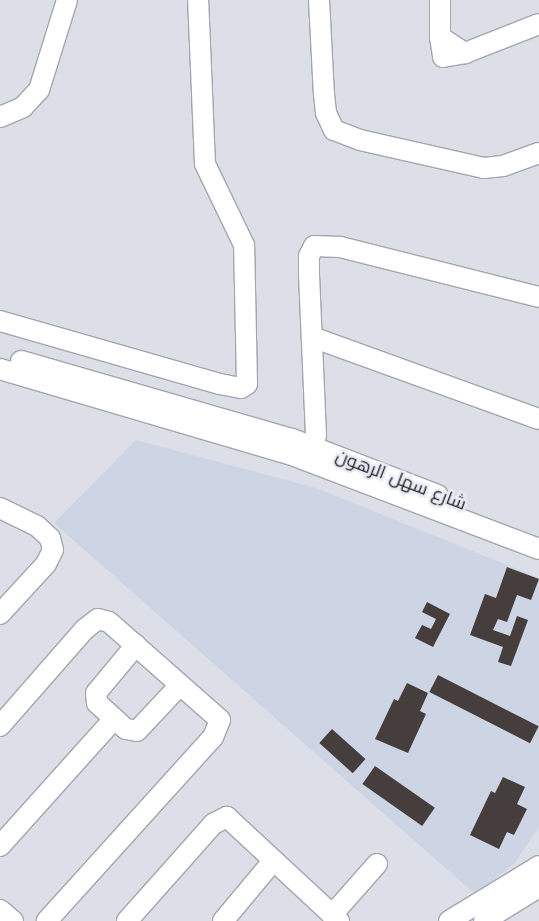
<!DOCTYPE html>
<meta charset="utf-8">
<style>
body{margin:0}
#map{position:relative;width:539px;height:921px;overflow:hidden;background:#dcdfe8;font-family:"Work Sans",Cairo,sans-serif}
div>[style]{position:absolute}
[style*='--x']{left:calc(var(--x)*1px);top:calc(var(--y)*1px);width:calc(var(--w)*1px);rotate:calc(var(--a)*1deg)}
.built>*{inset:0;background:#cdd4e3}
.building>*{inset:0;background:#463e3c;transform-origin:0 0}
.roads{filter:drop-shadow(1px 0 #a2a6ae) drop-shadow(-1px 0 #a2a6ae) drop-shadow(0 1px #a2a6ae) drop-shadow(0 -1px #a2a6ae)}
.minor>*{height:20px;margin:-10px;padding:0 10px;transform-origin:10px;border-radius:10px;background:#fff}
span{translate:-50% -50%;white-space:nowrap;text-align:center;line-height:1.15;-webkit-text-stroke:5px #e9ecf5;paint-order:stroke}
.street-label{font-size:18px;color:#222427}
</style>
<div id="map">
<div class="built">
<i style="clip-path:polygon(136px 440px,316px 488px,539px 578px,539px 827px,514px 864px,475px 894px,54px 523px)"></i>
</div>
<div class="building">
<i style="clip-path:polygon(507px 567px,539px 579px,531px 600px,517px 595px,507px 622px,498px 619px,493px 630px,510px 636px,517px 616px,528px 620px,511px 666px,498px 662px,503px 647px,470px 635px,485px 594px,496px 598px)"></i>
<i style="clip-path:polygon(427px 602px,450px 614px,433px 647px,415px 638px,422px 625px,431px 629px,436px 619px,422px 612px)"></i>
<i style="left:438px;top:675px;width:113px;height:19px;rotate:27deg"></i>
<i style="clip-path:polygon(407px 683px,428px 693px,420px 711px,426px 714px,408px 753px,375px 739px,394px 699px,398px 701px)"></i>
<i style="left:332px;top:729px;width:45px;height:19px;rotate:42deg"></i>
<i style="left:375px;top:766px;width:73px;height:22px;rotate:35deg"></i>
<i style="clip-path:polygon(503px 777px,525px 787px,517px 804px,527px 809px,514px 835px,507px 832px,499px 849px,470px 835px,491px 791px,495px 793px)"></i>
</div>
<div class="roads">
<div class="minor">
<i style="--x:319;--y:0;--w:94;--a:87"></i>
<i style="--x:324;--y:94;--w:19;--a:84"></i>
<i style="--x:326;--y:113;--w:19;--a:65"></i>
<i style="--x:334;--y:130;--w:28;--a:21"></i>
<i style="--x:360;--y:140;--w:127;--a:12.7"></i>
<i style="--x:484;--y:168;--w:19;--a:-6"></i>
<i style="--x:503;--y:166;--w:38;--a:-20"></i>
<i style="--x:440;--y:0;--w:37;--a:90"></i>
<i style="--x:440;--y:37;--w:30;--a:33"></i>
<i style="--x:465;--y:53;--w:79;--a:-21.4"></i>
<i style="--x:440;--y:37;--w:20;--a:81"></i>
<i style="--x:443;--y:57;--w:22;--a:-10"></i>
<i style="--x:0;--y:117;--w:25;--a:-23"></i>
<i style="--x:23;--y:107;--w:23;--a:-47"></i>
<i style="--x:39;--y:90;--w:94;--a:-72.7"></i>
<i style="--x:0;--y:321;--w:229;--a:16"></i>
<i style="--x:220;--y:384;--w:21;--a:11"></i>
<i style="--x:241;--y:388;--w:7;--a:-34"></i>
<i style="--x:247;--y:384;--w:139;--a:-91.2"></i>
<i style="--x:244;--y:245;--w:90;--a:-115.7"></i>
<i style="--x:205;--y:164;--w:164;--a:-92.4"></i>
<i style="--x:312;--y:337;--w:241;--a:19.9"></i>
<i style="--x:21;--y:361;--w:282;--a:16.1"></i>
<i style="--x:292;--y:439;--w:156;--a:21"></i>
<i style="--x:0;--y:369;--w:301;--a:16.4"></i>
<i style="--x:289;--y:454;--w:267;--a:20.8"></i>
<i style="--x:311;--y:458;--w:24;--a:-78"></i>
<i style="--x:316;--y:435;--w:160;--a:-92.5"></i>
<i style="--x:309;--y:275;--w:19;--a:-90"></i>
<i style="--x:309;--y:256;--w:11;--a:-63"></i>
<i style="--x:314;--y:246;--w:26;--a:2"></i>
<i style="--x:340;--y:247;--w:205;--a:14.1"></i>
<i style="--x:0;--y:508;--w:41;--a:25.9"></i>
<i style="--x:37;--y:526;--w:18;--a:43"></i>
<i style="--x:50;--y:538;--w:12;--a:76"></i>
<i style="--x:53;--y:550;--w:16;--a:117"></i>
<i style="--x:46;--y:564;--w:68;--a:132.6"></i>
<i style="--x:136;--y:645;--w:62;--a:129.8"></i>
<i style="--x:96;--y:693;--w:10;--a:84"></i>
<i style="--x:97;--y:703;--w:39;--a:42"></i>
<i style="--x:126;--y:729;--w:11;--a:10"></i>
<i style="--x:137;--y:731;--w:63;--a:-46.9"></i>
<i style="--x:0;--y:726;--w:129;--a:-48.8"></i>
<i style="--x:85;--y:629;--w:16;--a:-38"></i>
<i style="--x:98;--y:619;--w:11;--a:15"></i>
<i style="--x:109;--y:622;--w:148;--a:41.4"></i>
<i style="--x:220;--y:720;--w:18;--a:112"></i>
<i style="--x:213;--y:737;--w:248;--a:132.1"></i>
<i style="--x:0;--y:846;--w:171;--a:-48.1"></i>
<i style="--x:0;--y:910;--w:17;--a:40"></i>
<i style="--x:332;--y:915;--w:68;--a:-48.6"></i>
<i style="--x:127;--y:921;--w:130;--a:-48.4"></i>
<i style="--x:213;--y:824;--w:16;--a:-27"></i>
<i style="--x:227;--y:817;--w:153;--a:42.9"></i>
<i style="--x:223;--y:921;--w:78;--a:-50.2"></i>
<i style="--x:449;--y:921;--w:105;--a:-31.4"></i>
<i style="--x:484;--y:921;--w:65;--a:-31.7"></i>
</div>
</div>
<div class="street-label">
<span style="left:401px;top:480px;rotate:21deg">شارع سهل الرهون</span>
</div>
</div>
